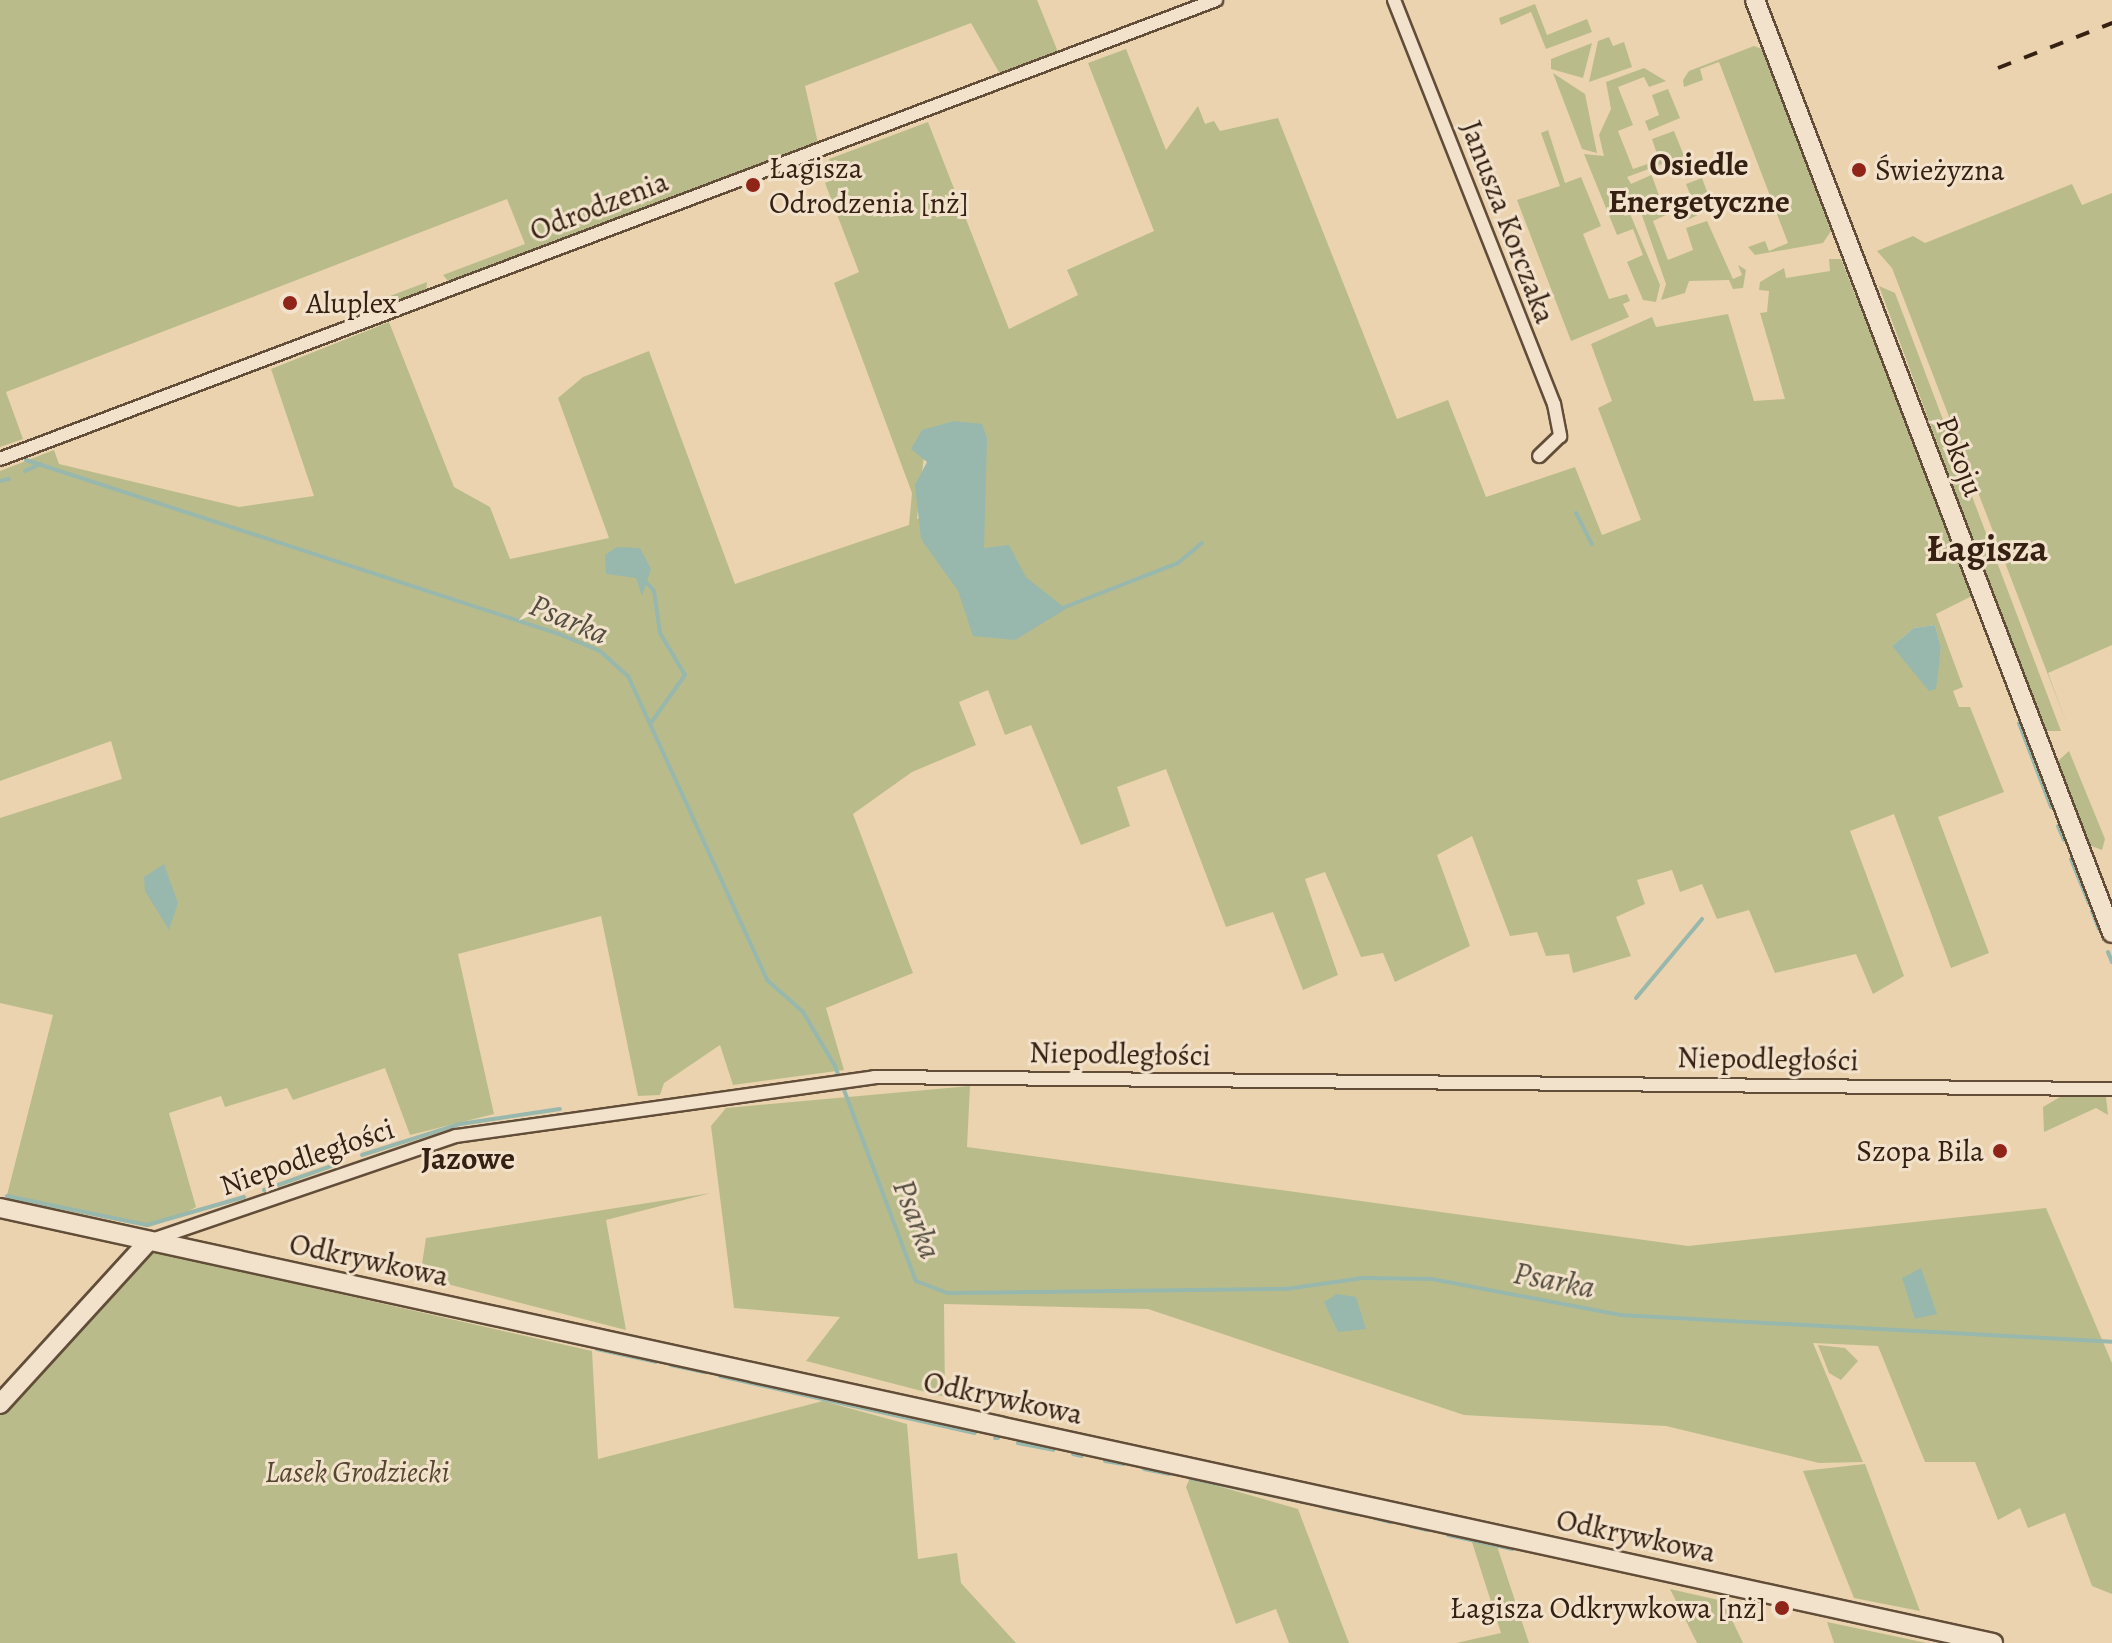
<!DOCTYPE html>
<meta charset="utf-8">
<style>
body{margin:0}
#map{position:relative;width:2112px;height:1643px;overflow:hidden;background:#ebd3af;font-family:Alegreya,serif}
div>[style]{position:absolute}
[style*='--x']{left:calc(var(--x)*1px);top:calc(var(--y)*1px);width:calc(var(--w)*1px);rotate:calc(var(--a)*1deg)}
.green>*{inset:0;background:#b9bc8a}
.water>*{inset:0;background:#98b7ad}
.stream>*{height:4px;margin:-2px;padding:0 2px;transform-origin:2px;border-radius:2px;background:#98b7ad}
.roads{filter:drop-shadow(2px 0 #624d39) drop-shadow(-2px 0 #624d39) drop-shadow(0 2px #624d39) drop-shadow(0 -2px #624d39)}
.street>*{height:12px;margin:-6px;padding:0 6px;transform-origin:6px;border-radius:6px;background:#f2e2cb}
.secondary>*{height:18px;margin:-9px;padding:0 9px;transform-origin:9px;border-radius:9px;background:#f2e2cb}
.rail>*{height:4px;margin-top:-2px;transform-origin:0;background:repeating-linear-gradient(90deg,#352012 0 14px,transparent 0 28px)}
.dots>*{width:22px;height:22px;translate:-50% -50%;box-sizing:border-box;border:4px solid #f2e2cb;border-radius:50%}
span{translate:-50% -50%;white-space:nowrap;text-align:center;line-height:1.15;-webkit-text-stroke:6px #f2e2cb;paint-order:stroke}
.poi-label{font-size:30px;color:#352012}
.left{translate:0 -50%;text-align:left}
.right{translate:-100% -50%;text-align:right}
.street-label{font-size:30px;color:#352012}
.park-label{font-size:30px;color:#564730;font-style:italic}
.neighbourhood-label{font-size:32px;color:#352012;font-weight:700}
.water-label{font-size:32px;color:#534d40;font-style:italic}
.district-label{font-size:38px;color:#352012;font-weight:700}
</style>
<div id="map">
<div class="green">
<i style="clip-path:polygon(0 0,1037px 0,1058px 52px,1000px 74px,971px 23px,805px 86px,818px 143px,449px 282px,443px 275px,525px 244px,507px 199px,6px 392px,23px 439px,0 447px)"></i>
<i style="clip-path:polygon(1535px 4px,1547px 35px,1587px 19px,1592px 32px,1546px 49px,1531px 12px,1501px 25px,1499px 18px)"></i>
<i style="clip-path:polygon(1609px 37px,1613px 46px,1624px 42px,1632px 67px,1589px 82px,1598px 41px)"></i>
<i style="clip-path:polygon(1592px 43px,1583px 78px,1551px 69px,1551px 59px)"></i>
<i style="clip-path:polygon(1754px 46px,1762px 49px,1831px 231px,1823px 243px,1755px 255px,1748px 247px,1765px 241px,1769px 251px,1788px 243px,1719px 62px,1700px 69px,1703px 80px,1684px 87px,1683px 80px,1689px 71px)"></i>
<i style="clip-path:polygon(evenodd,1126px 49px,1166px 150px,1198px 106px,1205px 124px,1214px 121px,1220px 131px,1278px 118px,1397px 419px,1448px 400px,1486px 497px,1575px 467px,1602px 535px,1641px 520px,1598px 408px,1612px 401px,1591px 344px,1652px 317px,1656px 327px,1728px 314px,1754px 401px,1785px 399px,1760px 313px,1767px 312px,1769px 291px,1759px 290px,1760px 282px,1784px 268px,1786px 278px,1830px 271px,1829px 259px,1841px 259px,1974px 595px,1936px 614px,1963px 687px,1953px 691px,1959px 707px,1970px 707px,2004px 792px,1938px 817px,1989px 953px,1951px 968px,1894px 814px,1850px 831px,1904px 976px,1873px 994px,1856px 954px,1775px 973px,1749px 910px,1717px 919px,1702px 884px,1680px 892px,1672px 870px,1637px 880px,1645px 904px,1616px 917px,1631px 956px,1573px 973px,1569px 954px,1546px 956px,1537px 932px,1510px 936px,1472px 836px,1437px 855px,1470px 946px,1395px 982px,1383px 953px,1361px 957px,1325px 872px,1305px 879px,1338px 975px,1303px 990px,1273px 912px,1226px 927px,1166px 769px,1117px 787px,1130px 826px,1081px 845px,1031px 725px,1005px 735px,988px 690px,959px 702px,976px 745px,912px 772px,853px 814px,913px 973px,826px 1008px,844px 1070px,733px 1085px,720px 1045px,664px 1083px,660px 1095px,638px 1096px,601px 916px,458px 954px,494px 1114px,410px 1135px,385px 1068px,293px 1100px,287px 1088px,225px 1107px,221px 1096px,169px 1113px,196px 1207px,178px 1217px,149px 1227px,6px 1199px,53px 1015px,0 1003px,0 818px,122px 779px,111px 741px,0 781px,0 471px,54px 450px,59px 464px,239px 507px,314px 496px,271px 369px,389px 322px,454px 487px,490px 507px,510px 559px,609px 538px,558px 398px,583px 377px,649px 351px,735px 584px,909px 525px,912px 493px,834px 283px,859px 272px,825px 183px,835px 179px,829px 159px,928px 122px,1009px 329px,1078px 295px,1067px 270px,1154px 231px,1088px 63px,1126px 49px,982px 424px,984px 491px,917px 519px,924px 456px,982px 424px,1126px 49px,1935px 625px,1941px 647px,1936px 679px,1892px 646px,1914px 628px,1935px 625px)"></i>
<i style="clip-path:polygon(1644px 68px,1666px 81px,1649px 87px,1644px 77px,1618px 87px,1633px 125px,1618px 131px,1633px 169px,1659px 160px,1652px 139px,1674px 131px,1684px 156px,1627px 177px,1631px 184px,1685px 160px,1696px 166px,1700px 171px,1683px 177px,1679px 166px,1652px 176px,1666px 215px,1653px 221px,1668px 260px,1693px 250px,1686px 228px,1707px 221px,1733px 279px,1742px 275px,1738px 265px,1746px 270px,1743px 288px,1733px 289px,1729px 280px,1689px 281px,1685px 293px,1661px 300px,1666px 284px,1638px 204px,1628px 209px,1660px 285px,1656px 302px,1643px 300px,1627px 262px,1643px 255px,1633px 229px,1617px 235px,1584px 154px,1604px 156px,1599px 135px,1611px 109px,1606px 82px)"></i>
<i style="clip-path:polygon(1553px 73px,1585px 94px,1597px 153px,1582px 149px)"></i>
<i style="clip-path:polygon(1668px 89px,1680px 118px,1649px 131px,1645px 121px,1659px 115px,1652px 95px)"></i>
<i style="clip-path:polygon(1548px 130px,1565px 183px,1581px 177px,1601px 226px,1583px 234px,1609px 299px,1627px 294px,1630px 301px,1623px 304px,1629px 317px,1571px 341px,1517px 200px,1560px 186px,1541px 133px)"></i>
<i style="clip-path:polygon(1702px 178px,1713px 208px,1683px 222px,1679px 211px,1694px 205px,1686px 184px)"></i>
<i style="clip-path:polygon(2072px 184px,2082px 205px,2112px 193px,2112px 645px,2048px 673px,2068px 727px,1892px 268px,1877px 251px,1913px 236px,1925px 243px)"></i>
<i style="clip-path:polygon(427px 282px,426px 292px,353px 320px,345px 313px)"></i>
<i style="clip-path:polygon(1879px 286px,1895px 293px,2061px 731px,2047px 731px,2039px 718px)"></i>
<i style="clip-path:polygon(2069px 751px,2105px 839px,2102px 850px,2089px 845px,2058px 761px)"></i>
<i style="clip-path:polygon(970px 1086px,967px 1147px,1688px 1246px,2046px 1208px,2112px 1363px,2112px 1594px,2092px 1586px,2065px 1513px,2028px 1528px,2020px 1508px,1998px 1520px,1975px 1462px,1925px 1462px,1878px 1346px,1813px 1343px,1863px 1462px,1819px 1463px,1666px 1426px,1464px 1415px,1148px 1309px,944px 1304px,945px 1397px,806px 1361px,840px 1317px,734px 1308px,711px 1126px,726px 1108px)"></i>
<i style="clip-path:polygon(2060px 1097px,2106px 1097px,2108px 1115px,2096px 1108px,2044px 1132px,2043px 1107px)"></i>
<i style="clip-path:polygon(711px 1193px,606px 1220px,626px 1330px,420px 1277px,426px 1238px)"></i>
<i style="clip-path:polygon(150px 1251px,592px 1351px,598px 1459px,823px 1401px,907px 1424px,918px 1559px,957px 1553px,961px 1583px,1016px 1643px,0 1643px,0 1415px)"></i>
<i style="clip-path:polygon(1818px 1345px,1845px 1348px,1858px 1361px,1841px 1380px,1829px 1373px)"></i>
<i style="clip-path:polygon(1865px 1464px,1920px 1611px,1854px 1598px,1803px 1471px)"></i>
<i style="clip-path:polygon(1190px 1478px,1298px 1509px,1349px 1643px,1289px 1643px,1276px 1609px,1236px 1624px,1186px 1487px)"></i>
<i style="clip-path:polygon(1470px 1536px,1496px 1543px,1529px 1643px,1456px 1643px,1501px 1633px)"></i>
<i style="clip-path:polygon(1670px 1589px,1723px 1601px,1743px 1643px,1697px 1643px)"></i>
<i style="clip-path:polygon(1827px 1622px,1927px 1643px,1834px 1643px)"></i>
</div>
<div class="water">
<i style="clip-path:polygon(954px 421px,982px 424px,987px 438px,984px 548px,1009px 545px,1026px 577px,1066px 609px,1015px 640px,973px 636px,958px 591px,921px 539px,915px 485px,927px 462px,911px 449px,922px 430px)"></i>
<i style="clip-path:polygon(617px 547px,640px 548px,651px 569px,642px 596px,636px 578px,606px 574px,605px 555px)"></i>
<i style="clip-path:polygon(1935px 625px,1941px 647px,1936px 689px,1929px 691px,1892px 646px,1914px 628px)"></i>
<i style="clip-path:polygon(164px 864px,178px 903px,169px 930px,145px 891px,144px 877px)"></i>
<i style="clip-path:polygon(1921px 1268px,1937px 1314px,1915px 1319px,1902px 1278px)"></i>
<i style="clip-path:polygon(1337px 1294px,1356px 1297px,1366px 1329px,1338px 1332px,1324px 1302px)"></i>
</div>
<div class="stream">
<i style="--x:26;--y:460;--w:561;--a:18.08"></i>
<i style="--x:559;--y:634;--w:44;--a:22.5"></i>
<i style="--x:600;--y:651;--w:38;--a:42"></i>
<i style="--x:628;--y:676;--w:334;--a:65.4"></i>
<i style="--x:767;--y:980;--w:48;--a:41.6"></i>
<i style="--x:803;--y:1012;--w:63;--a:59.3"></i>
<i style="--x:835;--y:1066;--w:230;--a:69.4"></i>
<i style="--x:916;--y:1281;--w:34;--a:21"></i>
<i style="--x:948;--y:1293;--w:338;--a:-0.7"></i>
<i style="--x:1286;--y:1289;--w:78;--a:-8.1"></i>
<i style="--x:1363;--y:1278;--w:69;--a:0.8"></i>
<i style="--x:1432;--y:1279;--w:191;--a:10.8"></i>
<i style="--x:1620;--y:1315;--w:493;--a:3.1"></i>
<i style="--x:25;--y:471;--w:17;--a:-25"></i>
<i style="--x:0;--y:481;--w:9;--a:-13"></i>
<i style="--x:1576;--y:513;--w:35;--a:63"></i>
<i style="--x:645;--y:581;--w:13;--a:48"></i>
<i style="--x:654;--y:591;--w:42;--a:81.9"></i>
<i style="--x:660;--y:633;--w:49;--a:59.2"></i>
<i style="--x:685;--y:675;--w:60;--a:125.5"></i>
<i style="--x:1060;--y:609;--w:127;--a:-21.3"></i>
<i style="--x:1178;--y:563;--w:31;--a:-40"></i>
<i style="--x:2019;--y:723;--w:90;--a:69.1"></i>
<i style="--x:2058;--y:826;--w:15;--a:67"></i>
<i style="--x:2071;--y:859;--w:48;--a:67.8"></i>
<i style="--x:2092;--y:911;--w:19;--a:69"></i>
<i style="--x:2108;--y:952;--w:11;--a:68"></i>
<i style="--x:1636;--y:998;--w:103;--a:-50.1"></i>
<i style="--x:362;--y:1155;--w:103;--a:-17.6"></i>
<i style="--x:460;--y:1124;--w:101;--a:-8.5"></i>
<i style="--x:264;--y:1190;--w:83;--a:-19.7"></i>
<i style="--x:7;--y:1196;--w:143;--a:11.7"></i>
<i style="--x:147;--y:1225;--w:101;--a:-16.1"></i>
<i style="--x:597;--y:1349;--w:60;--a:12.4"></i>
<i style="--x:671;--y:1365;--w:35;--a:12"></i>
<i style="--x:720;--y:1376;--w:261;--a:12.6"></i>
<i style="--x:995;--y:1438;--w:3;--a:0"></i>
<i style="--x:1018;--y:1443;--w:36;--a:11"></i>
<i style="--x:1073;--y:1454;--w:9;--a:13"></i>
<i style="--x:1105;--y:1461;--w:19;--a:9"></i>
<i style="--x:1144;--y:1469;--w:26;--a:11"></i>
<i style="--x:1190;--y:1478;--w:116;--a:12"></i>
<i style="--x:1323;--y:1507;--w:33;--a:12"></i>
<i style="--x:1375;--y:1518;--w:16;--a:15"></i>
<i style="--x:1410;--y:1526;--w:18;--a:13"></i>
<i style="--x:1448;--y:1535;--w:66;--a:12.3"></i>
</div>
<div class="roads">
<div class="street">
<i style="--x:1394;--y:0;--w:435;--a:68.4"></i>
<i style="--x:1554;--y:404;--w:33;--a:79"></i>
<i style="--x:1560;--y:436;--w:29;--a:136"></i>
<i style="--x:0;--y:459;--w:1300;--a:-20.68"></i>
<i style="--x:149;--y:1241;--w:324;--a:-18.9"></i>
<i style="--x:456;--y:1136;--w:422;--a:-8"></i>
<i style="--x:874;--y:1077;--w:1238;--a:0.56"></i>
</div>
<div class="secondary">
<i style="--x:1755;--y:0;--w:999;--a:69.06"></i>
<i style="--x:0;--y:1208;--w:2040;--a:12.31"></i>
<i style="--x:0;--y:1404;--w:221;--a:-47.6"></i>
</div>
</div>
<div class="rail">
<i style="--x:1998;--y:68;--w:123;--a:-21.5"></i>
</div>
<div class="dots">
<i style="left:1859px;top:170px;background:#8f2418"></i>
<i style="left:753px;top:185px;background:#8f2418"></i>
<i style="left:290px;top:303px;background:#8f2418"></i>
<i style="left:2000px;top:1151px;background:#8f2418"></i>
<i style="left:1782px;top:1608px;background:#8f2418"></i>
</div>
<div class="poi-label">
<span class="left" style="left:769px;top:185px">Łagisza<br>Odrodzenia [nż]</span>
<span class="left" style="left:1875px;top:170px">Świeżyzna</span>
<span class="left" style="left:306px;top:303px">Aluplex</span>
<span class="right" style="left:1984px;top:1151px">Szopa Bila</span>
<span class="right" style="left:1766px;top:1608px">Łagisza Odkrywkowa [nż]</span>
</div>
<div class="street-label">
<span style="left:599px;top:206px;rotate:-21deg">Odrodzenia</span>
<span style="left:1508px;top:222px;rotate:69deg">Janusza Korczaka</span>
<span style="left:1960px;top:456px;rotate:69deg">Pokoju</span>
<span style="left:1120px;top:1054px;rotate:1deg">Niepodległości</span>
<span style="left:1768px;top:1059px;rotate:1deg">Niepodległości</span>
<span style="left:307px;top:1157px;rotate:-19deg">Niepodległości</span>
<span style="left:369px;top:1260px;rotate:12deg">Odkrywkowa</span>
<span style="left:1003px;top:1398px;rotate:12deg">Odkrywkowa</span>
<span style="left:1636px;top:1536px;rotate:12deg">Odkrywkowa</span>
</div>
<div class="park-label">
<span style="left:357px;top:1472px">Lasek Grodziecki</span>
</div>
<div class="neighbourhood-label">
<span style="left:1699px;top:183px">Osiedle<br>Energetyczne</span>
<span style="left:468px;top:1158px">Jazowe</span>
</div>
<div class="water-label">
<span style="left:569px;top:619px;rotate:23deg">Psarka</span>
<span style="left:917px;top:1219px;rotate:69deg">Psarka</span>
<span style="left:1554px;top:1280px;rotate:11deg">Psarka</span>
</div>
<div class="district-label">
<span style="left:1987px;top:549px">Łagisza</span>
</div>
</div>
